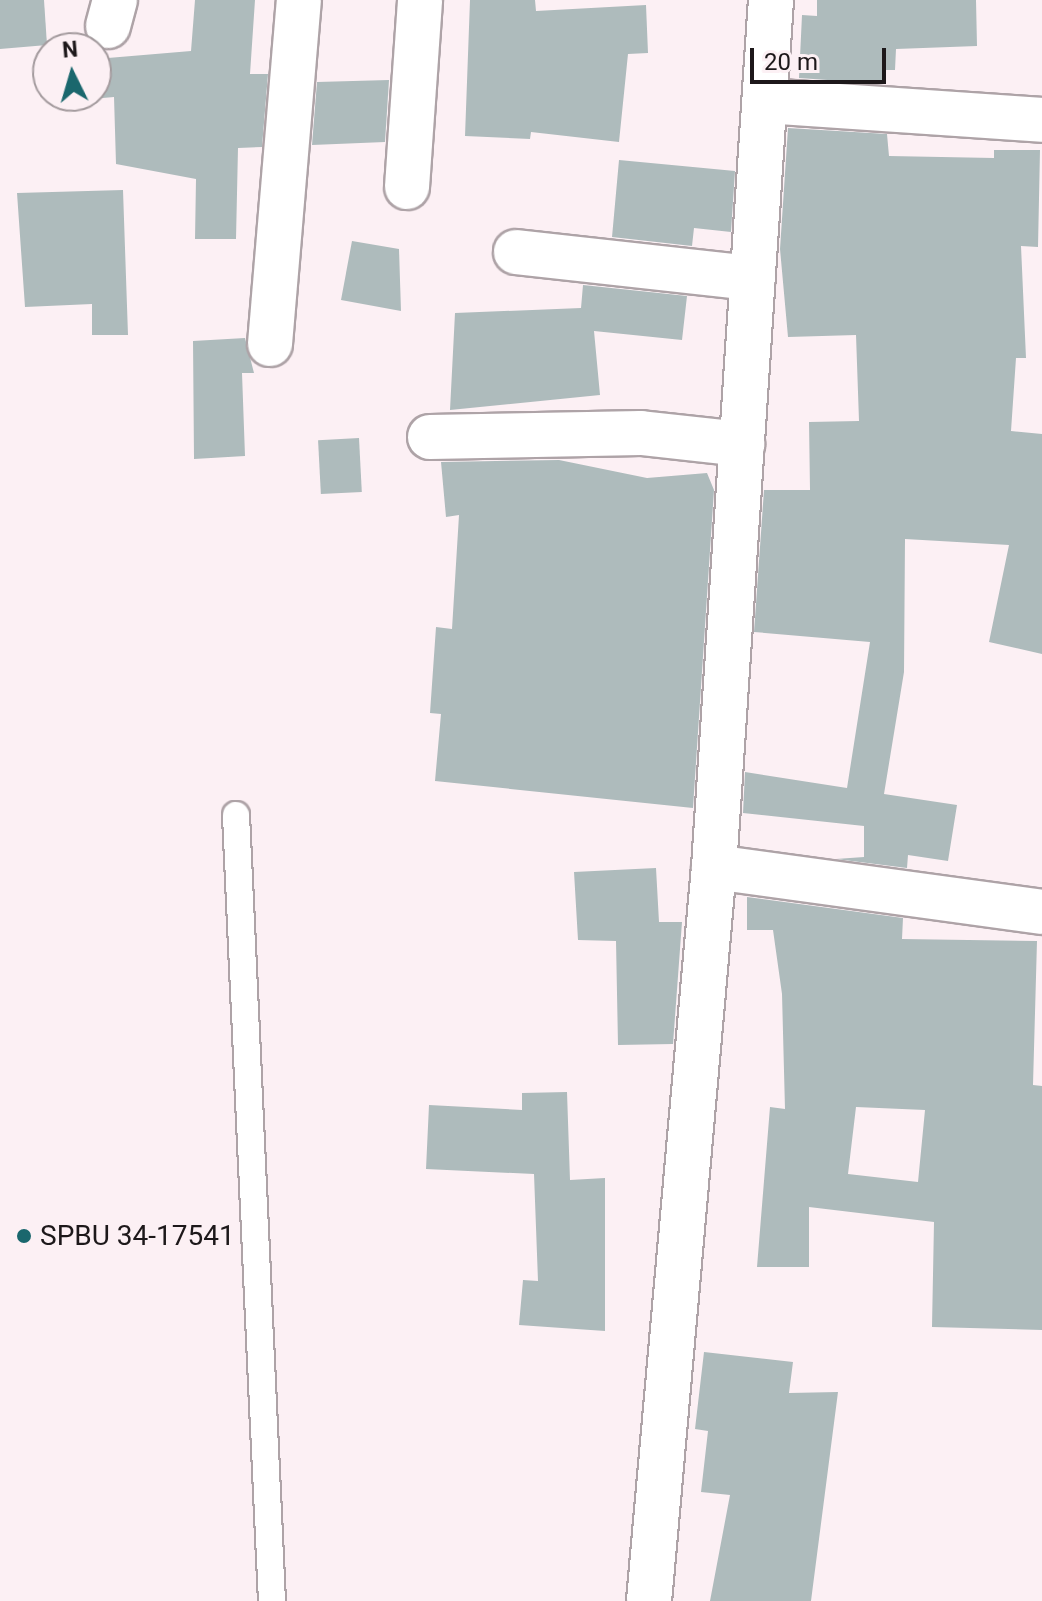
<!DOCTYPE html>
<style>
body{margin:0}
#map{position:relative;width:1042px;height:1601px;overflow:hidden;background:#fcf0f4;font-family:Roboto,sans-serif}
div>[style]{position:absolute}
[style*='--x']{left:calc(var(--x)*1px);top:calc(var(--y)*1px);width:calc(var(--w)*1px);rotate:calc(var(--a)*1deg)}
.building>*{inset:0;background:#aebbbc;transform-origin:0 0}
.roads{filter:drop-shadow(2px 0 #aea3a7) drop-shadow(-2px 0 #aea3a7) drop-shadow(0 2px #aea3a7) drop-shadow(0 -2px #aea3a7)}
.lane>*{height:26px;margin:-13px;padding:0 13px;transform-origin:13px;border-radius:13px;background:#fff}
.street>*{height:44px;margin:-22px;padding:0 22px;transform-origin:22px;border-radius:22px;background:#fff}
.dots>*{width:22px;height:22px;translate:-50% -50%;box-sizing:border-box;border:4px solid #fcf0f4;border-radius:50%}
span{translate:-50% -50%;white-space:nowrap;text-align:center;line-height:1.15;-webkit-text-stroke:6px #fcf0f4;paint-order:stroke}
.poi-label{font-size:28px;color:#1d181a}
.left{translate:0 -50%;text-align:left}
.north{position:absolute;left:32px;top:32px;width:80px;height:80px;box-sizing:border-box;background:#fcf0f4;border:2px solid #a39a9d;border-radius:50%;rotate:355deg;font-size:22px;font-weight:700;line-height:32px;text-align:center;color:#1d181a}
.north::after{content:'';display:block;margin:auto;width:28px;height:36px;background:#1a676d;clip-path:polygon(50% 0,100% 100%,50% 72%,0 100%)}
.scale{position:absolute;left:750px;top:48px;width:136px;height:36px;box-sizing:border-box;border:4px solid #1d181a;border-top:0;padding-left:10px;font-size:24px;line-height:28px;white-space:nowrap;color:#1d181a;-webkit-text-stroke:6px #fcf0f4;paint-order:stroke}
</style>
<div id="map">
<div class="building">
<i style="clip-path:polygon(0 0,44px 0,47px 45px,0 49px)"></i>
<i style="clip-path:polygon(195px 0,255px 0,250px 74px,268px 74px,262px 147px,238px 148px,236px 239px,195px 239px,196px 179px,116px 164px,114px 97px,57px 102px,56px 96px,96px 96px,96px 59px,191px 51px)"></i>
<i style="clip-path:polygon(470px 0,535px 0,536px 11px,646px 5px,648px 53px,628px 54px,619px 142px,531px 132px,530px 139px,465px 136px)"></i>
<i style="clip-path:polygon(817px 0,976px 0,977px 46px,896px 49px,895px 70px,884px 70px,884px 84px,799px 78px,802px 15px,817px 16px)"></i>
<i style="clip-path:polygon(389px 80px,385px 142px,312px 145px,317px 82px)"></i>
<i style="clip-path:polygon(788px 128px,887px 134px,889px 156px,994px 158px,994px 150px,1040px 150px,1038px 247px,1021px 246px,1026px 358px,1016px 358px,1011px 431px,1042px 434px,1042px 654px,989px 642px,1009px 545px,905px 539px,904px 672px,884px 794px,957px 805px,948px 861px,908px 855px,907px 868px,836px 859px,864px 857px,864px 826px,743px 813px,745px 772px,847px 788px,870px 642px,754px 632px,764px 490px,810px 490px,809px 422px,859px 421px,856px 335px,788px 337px,780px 249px)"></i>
<i style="clip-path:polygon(619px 160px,735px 171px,731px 232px,694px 228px,692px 246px,612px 237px)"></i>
<i style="clip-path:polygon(123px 190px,128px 335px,92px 335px,92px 304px,25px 307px,17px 193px)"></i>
<i style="clip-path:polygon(352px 241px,399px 249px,401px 311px,341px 300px)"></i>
<i style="clip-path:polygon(583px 285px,687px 296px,682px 340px,594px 331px,600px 395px,450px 410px,455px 313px,581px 308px)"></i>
<i style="clip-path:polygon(245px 338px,254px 373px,242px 373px,245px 456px,194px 459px,193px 341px)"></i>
<i style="left:359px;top:438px;width:54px;height:41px;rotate:87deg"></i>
<i style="clip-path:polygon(559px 460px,647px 478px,707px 473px,714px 490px,693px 808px,435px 781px,441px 714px,430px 713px,436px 627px,452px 629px,459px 515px,446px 517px,441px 462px)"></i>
<i style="clip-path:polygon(656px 868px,659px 922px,682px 922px,673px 1044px,618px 1045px,616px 941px,578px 940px,574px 872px)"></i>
<i style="clip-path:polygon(evenodd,747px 897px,903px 918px,902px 939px,1037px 941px,1033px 1085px,1042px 1086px,1042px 1330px,932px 1327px,934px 1222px,809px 1207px,809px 1267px,757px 1267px,770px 1107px,785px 1109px,782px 994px,773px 930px,747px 930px,747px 897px,856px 1107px,925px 1110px,918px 1182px,848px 1174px,856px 1107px)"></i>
<i style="clip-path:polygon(567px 1092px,570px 1180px,605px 1178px,605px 1331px,519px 1325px,523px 1280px,538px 1281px,534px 1174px,426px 1169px,429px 1105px,522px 1110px,522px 1093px)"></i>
<i style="clip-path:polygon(704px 1352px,793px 1362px,789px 1393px,838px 1392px,811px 1601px,710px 1601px,730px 1495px,701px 1492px,708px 1431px,695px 1429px)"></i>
</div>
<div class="roads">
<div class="lane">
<i style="--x:236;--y:815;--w:787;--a:87.38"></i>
</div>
<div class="street">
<i style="--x:108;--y:26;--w:27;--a:-75"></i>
<i style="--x:765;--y:101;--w:278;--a:3.9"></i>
<i style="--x:407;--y:187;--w:187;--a:-86"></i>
<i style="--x:516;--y:252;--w:238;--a:6.3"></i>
<i style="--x:270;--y:344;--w:345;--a:-85.2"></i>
<i style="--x:430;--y:437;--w:211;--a:-1.1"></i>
<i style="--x:641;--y:433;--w:102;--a:6.2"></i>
<i style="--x:714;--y:867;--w:331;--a:7.8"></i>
<i style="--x:649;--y:1601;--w:737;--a:-84.94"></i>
<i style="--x:714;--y:867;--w:869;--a:-86.24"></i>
</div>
</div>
<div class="dots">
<i style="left:24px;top:1236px;background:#1a676d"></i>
</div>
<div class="poi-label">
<span class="left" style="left:40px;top:1236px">SPBU 34-17541</span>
</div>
<div class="north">N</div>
<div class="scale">20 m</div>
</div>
